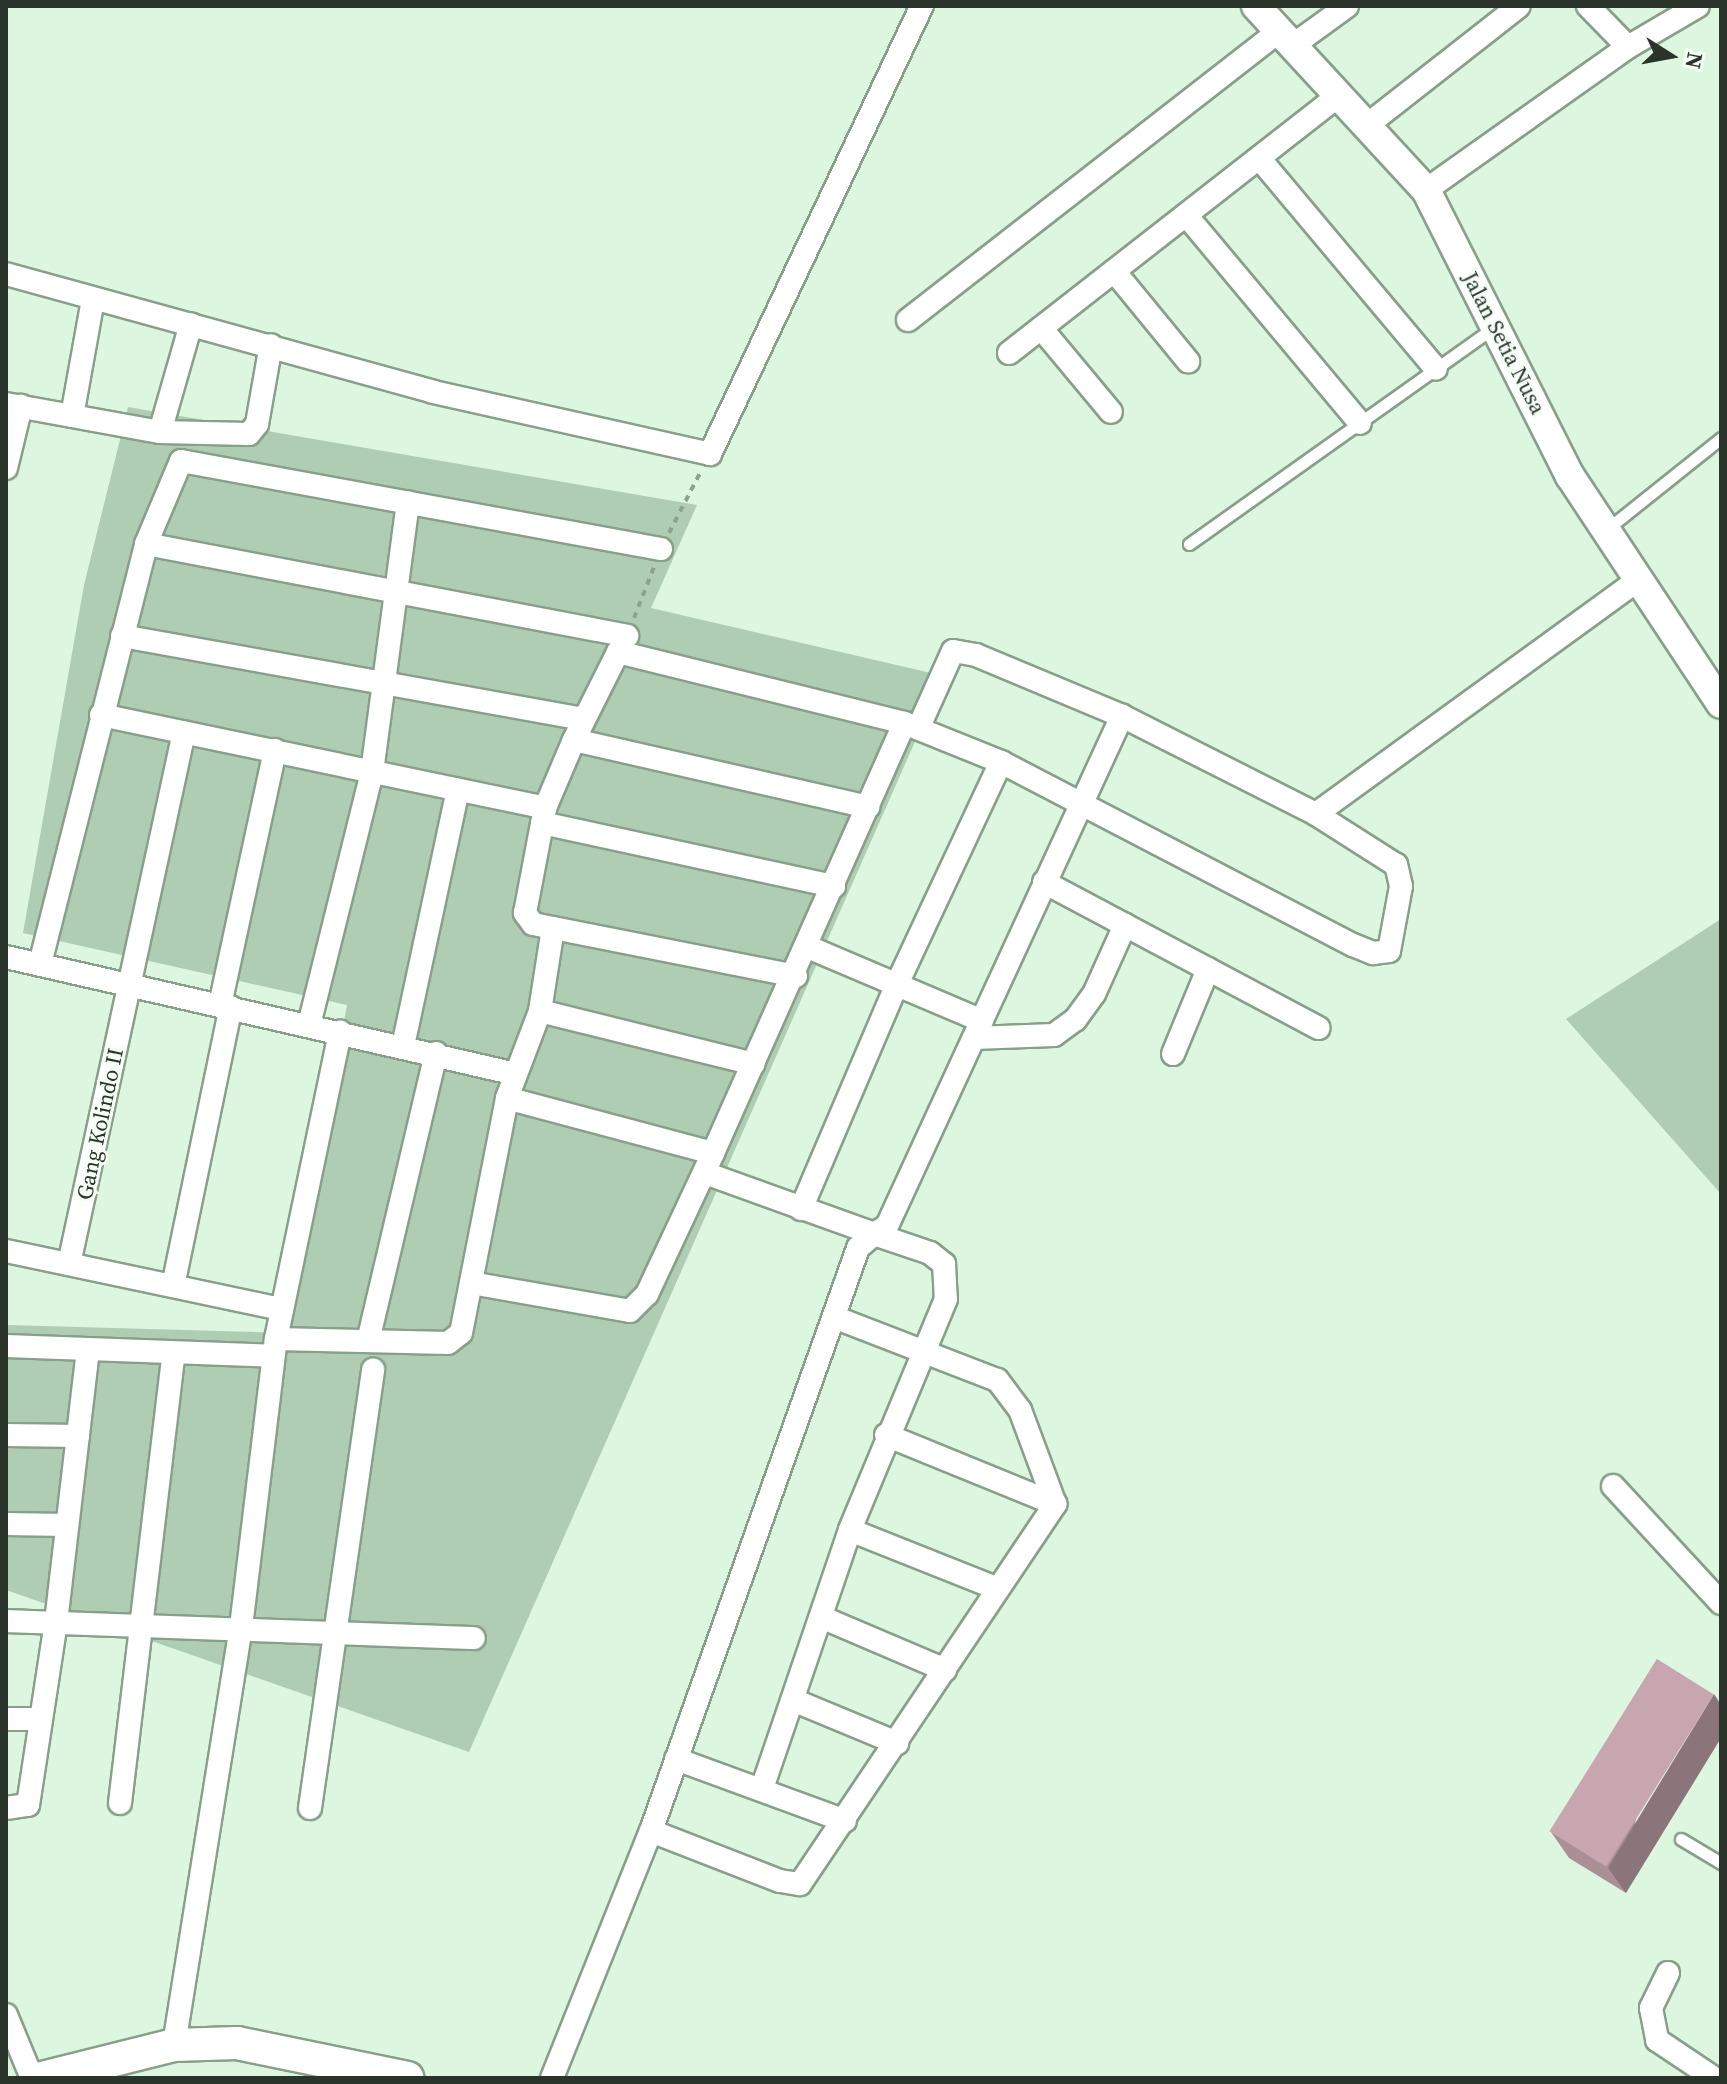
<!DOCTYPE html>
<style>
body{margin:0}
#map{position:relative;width:1727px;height:2084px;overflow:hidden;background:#ddf6df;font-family:"Source Serif 4",serif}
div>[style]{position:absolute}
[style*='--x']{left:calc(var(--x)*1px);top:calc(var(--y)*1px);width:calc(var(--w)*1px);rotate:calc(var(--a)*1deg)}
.green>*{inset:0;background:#afcdb2}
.path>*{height:4px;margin-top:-2px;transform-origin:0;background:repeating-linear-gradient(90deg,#8ea190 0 6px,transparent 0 12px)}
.roads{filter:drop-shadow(2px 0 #889f8a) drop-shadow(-2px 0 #889f8a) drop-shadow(0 2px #889f8a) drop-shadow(0 -2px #889f8a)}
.service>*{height:11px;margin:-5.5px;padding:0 5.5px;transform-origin:5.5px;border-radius:5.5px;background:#fff}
.minor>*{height:22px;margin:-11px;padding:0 11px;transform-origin:11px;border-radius:11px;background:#fff}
.tertiary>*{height:28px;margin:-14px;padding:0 14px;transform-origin:14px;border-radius:14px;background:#fff}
.secondary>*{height:32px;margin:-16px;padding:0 16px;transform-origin:16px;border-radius:16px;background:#fff}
.wall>*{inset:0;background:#ab8f96}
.shaded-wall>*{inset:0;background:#8b747a}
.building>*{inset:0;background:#c7a6af;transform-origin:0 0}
span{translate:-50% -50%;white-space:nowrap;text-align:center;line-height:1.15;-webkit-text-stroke:6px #f4fef5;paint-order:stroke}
.street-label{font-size:22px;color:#2a342b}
.frame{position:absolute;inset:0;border:8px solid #2a342b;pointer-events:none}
.north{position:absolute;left:1631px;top:16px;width:80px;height:80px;-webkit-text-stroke:6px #f4fef5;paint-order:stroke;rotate:101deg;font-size:22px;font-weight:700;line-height:32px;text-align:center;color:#2a342b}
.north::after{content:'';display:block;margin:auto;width:28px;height:36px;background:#2a342b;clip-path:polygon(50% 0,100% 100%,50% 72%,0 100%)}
</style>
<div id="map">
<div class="green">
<i style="clip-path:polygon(128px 407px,697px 505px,651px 608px,944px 676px,469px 1752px,6px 1590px,6px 1325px,287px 1333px,347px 1005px,23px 933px,84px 585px)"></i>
<i style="clip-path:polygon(1721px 919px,1721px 1194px,1566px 1019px)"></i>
</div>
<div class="path">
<i style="--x:669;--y:533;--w:68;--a:-62.7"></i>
<i style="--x:634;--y:618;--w:55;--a:-68.6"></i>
</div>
<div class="roads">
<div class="service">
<i style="--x:1607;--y:529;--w:146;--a:-38.6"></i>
<i style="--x:1189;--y:544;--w:373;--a:-35.4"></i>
<i style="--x:1681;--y:1839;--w:47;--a:31"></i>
</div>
<div class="minor">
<i style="--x:1588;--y:6;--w:57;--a:45.7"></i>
<i style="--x:1292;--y:46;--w:68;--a:-36"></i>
<i style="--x:1366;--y:126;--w:194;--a:-38.1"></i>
<i style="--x:1259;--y:158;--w:275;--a:50"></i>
<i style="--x:1426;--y:190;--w:247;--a:-35.3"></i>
<i style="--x:1628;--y:47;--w:81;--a:-30.4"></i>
<i style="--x:1186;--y:215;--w:271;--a:50.1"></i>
<i style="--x:1114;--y:271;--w:117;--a:50.6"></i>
<i style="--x:6;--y:274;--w:443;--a:15.4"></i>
<i style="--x:433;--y:392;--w:284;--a:12.6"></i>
<i style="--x:710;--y:454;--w:496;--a:-64.7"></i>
<i style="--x:908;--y:320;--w:470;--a:-37.9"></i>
<i style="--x:1041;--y:328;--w:109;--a:50.2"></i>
<i style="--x:1009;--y:353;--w:417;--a:-38"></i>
<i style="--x:6;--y:404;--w:157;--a:10.3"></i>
<i style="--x:160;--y:432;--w:89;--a:1.3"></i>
<i style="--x:249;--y:434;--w:13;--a:-51"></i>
<i style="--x:257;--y:424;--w:80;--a:-80"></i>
<i style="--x:72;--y:416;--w:119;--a:-79.8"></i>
<i style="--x:160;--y:432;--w:112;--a:-74"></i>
<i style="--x:6;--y:468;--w:64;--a:-76.4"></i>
<i style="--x:146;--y:544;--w:490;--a:10.8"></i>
<i style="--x:122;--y:636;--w:468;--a:10.2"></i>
<i style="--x:101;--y:715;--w:454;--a:11.8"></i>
<i style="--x:574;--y:740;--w:302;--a:12.8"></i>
<i style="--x:1316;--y:814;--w:400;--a:-36"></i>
<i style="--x:542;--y:823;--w:299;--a:12.2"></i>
<i style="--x:1044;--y:882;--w:311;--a:28"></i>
<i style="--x:808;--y:947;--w:189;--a:23"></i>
<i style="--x:6;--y:957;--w:523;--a:12.92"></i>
<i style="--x:40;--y:964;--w:433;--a:-75.8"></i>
<i style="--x:146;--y:544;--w:90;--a:-67.1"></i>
<i style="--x:181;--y:461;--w:488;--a:10.4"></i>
<i style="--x:796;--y:976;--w:268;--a:-168.8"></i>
<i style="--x:533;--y:924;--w:14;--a:-126"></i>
<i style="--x:525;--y:913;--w:107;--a:-79.2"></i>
<i style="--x:545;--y:808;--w:74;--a:-66.9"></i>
<i style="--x:574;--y:740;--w:98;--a:-63.4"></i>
<i style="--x:618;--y:652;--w:295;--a:13.9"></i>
<i style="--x:220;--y:1005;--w:261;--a:-77.8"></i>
<i style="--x:540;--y:1011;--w:220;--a:13.9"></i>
<i style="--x:309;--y:1025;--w:261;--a:-76"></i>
<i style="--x:372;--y:772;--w:272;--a:-82.4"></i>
<i style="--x:974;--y:1038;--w:80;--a:-2.1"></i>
<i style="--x:1054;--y:1035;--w:26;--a:-36"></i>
<i style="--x:1075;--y:1020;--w:32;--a:-54"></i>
<i style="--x:1094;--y:994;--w:76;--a:-65.8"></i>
<i style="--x:403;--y:1046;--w:262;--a:-77.9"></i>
<i style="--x:1173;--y:1054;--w:92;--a:-67.6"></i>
<i style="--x:713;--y:1153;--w:471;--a:-66"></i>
<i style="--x:904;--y:723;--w:105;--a:21.9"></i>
<i style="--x:1001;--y:762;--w:397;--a:27.5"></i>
<i style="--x:1353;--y:945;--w:22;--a:22"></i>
<i style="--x:1373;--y:953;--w:16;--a:-7"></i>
<i style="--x:1389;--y:951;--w:66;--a:-79.5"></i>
<i style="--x:1401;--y:886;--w:22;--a:-103"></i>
<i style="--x:1396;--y:865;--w:95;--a:-147.5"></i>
<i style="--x:1316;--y:814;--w:217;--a:-153.2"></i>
<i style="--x:1122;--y:716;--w:158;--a:-157.3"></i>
<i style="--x:976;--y:655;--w:23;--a:-170"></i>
<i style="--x:953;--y:651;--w:85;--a:114.2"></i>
<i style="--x:705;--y:1173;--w:180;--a:19.8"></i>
<i style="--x:874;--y:1234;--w:15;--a:-32"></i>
<i style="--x:887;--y:1226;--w:562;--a:-65.26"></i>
<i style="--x:801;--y:1209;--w:245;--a:-66.9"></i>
<i style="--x:897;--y:984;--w:245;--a:-64.9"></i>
<i style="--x:6;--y:1251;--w:282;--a:11.9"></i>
<i style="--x:69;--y:1264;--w:544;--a:-77.8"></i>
<i style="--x:471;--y:1283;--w:161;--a:10"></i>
<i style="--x:630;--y:1311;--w:24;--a:-45"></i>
<i style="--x:647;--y:1294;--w:156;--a:-64.9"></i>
<i style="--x:713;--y:1153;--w:213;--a:-165.1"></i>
<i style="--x:173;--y:1286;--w:285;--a:-78.3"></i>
<i style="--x:276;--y:1339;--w:172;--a:1.3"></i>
<i style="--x:448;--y:1343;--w:16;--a:-38"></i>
<i style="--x:461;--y:1333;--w:239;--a:-78.9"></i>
<i style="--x:507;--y:1098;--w:93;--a:-69.2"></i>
<i style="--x:540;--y:1011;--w:84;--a:-81.1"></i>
<i style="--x:368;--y:1341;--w:296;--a:-76.7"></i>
<i style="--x:6;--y:1346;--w:267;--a:2.1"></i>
<i style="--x:6;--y:1435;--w:72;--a:0.8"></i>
<i style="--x:886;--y:1435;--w:183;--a:22.2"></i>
<i style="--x:1613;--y:1486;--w:159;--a:47.3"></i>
<i style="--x:6;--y:1524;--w:61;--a:0.9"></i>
<i style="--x:850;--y:1530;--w:157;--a:21.7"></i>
<i style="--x:821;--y:1617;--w:135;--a:23.1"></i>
<i style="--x:6;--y:1621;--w:468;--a:2.1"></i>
<i style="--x:793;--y:1700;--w:113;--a:22.5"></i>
<i style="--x:6;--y:1719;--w:35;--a:0"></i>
<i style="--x:676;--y:1759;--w:180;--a:20.1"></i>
<i style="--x:120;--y:1803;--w:453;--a:-83.2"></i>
<i style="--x:6;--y:1808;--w:22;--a:-8"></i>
<i style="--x:28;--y:1805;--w:185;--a:-81.3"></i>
<i style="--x:56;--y:1622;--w:273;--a:-83.3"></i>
<i style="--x:310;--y:1808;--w:443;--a:-81.8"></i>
<i style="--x:651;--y:1831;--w:138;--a:21.2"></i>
<i style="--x:780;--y:1881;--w:20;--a:9"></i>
<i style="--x:800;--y:1884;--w:458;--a:-56.1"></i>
<i style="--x:1055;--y:1504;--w:100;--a:-110.4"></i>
<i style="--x:1020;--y:1410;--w:38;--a:-127"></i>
<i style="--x:997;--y:1380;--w:175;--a:-158.9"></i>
<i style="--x:1668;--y:1973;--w:39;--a:116"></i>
<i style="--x:1651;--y:2008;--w:33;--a:79"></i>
<i style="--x:1657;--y:2040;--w:69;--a:33.7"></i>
<i style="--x:6;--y:2015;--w:68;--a:67.6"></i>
<i style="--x:174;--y:2045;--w:423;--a:-80.9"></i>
<i style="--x:241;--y:1627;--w:290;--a:-83.1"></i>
<i style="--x:276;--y:1339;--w:314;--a:-78.2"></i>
<i style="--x:552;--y:2078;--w:266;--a:-68.2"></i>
<i style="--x:651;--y:1831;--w:619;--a:-70.45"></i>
<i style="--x:858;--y:1248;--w:21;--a:-41"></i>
<i style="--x:874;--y:1234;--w:59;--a:18.7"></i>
<i style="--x:930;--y:1253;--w:18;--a:38"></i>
<i style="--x:944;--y:1264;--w:35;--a:87"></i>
<i style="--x:946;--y:1299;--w:250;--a:112.6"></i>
<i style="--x:850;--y:1530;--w:274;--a:108.8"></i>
</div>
<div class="tertiary">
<i style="--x:1256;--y:6;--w:251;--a:47.3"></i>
<i style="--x:1426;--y:190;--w:320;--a:63.3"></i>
<i style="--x:1570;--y:476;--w:273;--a:56.5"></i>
</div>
<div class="secondary">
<i style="--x:42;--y:2078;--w:136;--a:-14"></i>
<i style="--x:174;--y:2045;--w:63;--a:-1.8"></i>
<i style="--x:237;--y:2043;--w:174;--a:11.6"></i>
</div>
</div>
<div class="wall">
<i style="clip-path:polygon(1657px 1659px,1626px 1893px,1569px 1858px,1551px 1832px)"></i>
</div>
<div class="shaded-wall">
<i style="clip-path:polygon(1714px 1694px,1721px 1705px,1721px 1738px,1626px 1893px,1608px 1868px)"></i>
</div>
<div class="building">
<i style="left:1657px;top:1659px;width:67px;height:203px;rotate:32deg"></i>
</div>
<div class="street-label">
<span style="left:1504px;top:343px;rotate:63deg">Jalan Setia Nusa</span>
<span style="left:100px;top:1124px;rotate:-78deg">Gang Kolindo II</span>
</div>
<div class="frame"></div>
<div class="north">N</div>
</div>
